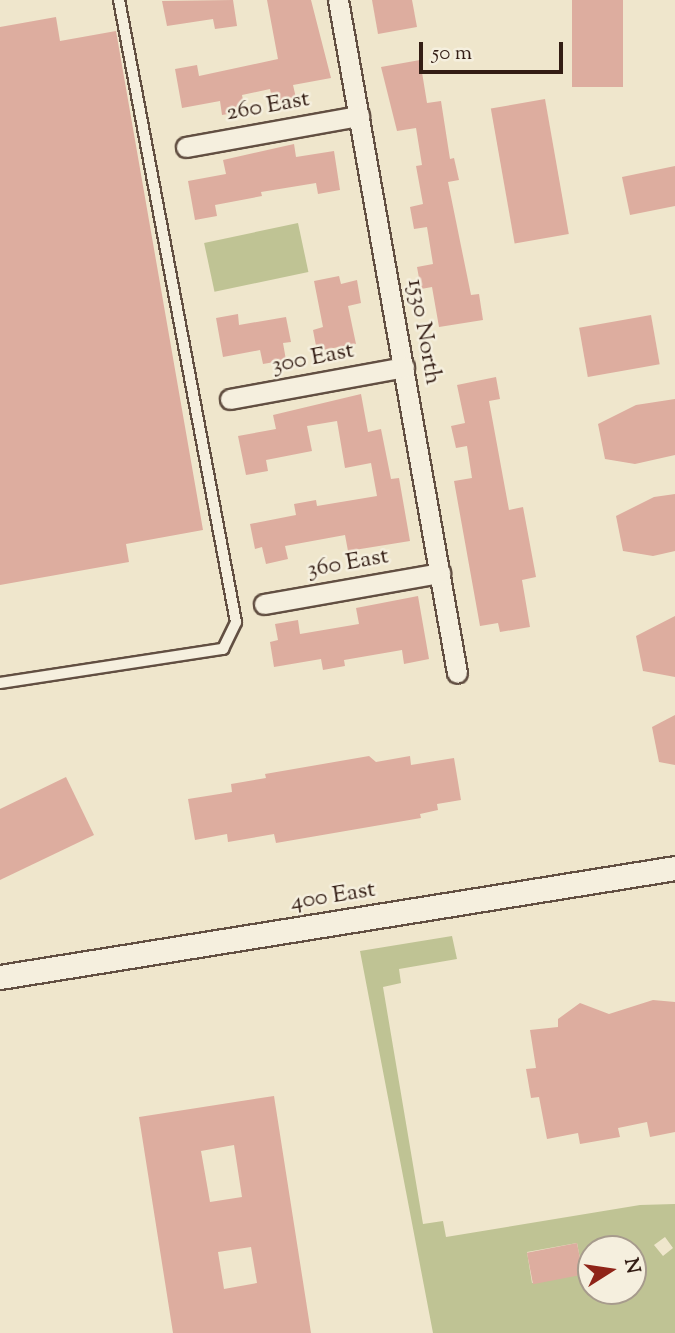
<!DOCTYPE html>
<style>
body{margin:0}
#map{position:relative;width:675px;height:1333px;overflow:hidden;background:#efe6cc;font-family:"Sorts Mill Goudy",serif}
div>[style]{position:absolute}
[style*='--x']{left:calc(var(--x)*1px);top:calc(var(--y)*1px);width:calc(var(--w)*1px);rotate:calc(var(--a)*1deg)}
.green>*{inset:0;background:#bfc394;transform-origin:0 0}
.building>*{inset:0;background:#ddad9f;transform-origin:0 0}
.roads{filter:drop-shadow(2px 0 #624f42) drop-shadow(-2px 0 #624f42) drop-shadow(0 2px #624f42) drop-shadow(0 -2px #624f42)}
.service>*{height:10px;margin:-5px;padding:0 5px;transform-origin:5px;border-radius:5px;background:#f5efde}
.minor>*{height:19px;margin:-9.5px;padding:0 9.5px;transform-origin:9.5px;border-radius:9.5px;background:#f5efde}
.tertiary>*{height:23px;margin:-11.5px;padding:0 11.5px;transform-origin:11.5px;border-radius:11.5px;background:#f5efde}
span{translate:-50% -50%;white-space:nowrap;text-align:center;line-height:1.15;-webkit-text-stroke:5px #f5efde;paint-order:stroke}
.street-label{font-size:24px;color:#331d14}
.north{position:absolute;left:577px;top:1235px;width:70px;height:70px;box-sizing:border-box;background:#f5efde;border:2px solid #a79b8d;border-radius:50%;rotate:78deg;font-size:19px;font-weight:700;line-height:28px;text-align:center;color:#331d14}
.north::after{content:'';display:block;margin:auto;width:24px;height:32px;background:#8f2418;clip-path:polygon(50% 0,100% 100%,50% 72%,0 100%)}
.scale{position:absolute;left:419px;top:42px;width:144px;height:32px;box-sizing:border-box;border:4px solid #331d14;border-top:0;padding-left:9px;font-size:21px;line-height:24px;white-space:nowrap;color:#331d14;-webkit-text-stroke:5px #f5efde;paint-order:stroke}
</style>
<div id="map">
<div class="green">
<i style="left:298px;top:223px;width:50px;height:96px;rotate:78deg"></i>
<i style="clip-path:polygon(evenodd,452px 936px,457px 959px,399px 969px,401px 983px,383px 987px,423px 1224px,443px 1221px,446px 1237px,640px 1205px,675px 1204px,675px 1333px,433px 1333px,360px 951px,452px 936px,665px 1237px,673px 1248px,663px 1256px,654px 1245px,665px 1237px,452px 936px,577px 1243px,583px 1274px,532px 1283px,527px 1252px,577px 1243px,452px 936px,591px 1249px,633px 1249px,633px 1291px,591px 1291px,591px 1249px)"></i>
</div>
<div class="building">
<i style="clip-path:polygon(233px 0,237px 26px,215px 29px,213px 19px,167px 26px,162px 1px)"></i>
<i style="clip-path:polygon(267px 0,311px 0,331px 78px,293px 85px,296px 98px,273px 103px,270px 89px,242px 95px,245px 111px,222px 115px,220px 101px,182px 108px,175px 69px,197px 65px,199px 76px,278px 59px)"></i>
<i style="clip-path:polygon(372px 0,412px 0,417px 27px,378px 34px)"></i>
<i style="left:572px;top:0;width:51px;height:87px"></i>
<i style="clip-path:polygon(56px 17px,60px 41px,116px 31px,203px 530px,126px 544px,129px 562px,0 585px,0 27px)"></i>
<i style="clip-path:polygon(420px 60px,427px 103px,441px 101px,450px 159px,454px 158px,459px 180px,448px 182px,471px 295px,479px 294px,483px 320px,439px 327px,432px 287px,421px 289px,417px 267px,433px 264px,427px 227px,414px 229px,410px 207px,423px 204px,416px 166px,422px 165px,416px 128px,397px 131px,381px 67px)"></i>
<i style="left:545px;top:99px;width:137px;height:55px;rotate:80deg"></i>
<i style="clip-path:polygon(294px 144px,296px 157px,334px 151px,340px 190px,318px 194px,316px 183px,261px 192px,262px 196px,215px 205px,217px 216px,195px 220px,188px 181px,226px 174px,223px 160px)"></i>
<i style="clip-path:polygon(675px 166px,675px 206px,630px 215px,622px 177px)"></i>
<i style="clip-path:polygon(339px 276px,341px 284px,357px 280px,361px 303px,348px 306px,356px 344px,317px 351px,313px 330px,323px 327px,314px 281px)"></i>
<i style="clip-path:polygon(238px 314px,239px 325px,286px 317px,291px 342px,283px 343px,286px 360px,263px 364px,260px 350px,223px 357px,216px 318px)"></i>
<i style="left:651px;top:315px;width:50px;height:73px;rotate:80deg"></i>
<i style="clip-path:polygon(496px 377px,500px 399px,489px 401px,509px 510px,523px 507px,536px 577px,522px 580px,530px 627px,500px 632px,498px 623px,480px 626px,454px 481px,472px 478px,467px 446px,456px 448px,451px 426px,465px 423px,457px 385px)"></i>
<i style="clip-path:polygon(361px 394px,368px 432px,381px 429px,391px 479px,399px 478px,410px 541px,348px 551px,345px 535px,285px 546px,288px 559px,266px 564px,262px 547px,255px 549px,250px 524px,296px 515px,294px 504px,316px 500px,317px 506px,377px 496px,371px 463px,345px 468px,337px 421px,307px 426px,312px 451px,266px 460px,268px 471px,246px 475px,238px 436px,276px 429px,273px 415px)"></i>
<i style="clip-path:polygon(675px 399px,675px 455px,635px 464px,605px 459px,598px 424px,636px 405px)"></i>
<i style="clip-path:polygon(675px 494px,675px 551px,653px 556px,623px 551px,616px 516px,654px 497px)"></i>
<i style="clip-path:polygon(418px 596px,429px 659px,404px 664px,402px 650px,344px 660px,345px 666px,323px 670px,321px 659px,274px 667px,270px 642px,278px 640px,275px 624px,298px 620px,300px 634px,359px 624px,356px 608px)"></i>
<i style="clip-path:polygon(675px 616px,675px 677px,643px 671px,636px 636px)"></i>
<i style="clip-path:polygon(675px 715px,675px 765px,659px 762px,652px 727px)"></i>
<i style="clip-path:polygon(369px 756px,376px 762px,410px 756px,411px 765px,454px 758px,461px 800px,437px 804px,438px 810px,420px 814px,421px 818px,276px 843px,274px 834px,228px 842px,227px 834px,195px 840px,188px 799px,232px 792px,231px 784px,266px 778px,265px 774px)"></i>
<i style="clip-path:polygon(66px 777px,94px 835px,0 880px,0 809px)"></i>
<i style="clip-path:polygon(653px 1000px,675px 1002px,675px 1132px,650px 1137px,647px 1122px,618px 1128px,620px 1137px,580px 1144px,578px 1133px,547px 1139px,539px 1097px,531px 1098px,526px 1069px,536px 1068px,530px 1030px,558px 1027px,558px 1019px,580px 1003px,609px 1014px)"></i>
<i style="clip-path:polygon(evenodd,274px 1096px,311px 1333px,173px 1333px,139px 1117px,274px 1096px,234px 1145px,242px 1197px,210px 1202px,201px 1151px,234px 1145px,274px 1096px,251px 1247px,257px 1283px,224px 1289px,218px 1252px,251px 1247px)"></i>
<i style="left:577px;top:1243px;width:32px;height:51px;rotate:79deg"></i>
</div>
<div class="roads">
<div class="service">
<i style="--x:0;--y:683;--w:226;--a:-8.7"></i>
<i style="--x:223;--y:649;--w:30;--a:-64"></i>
<i style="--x:236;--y:622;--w:633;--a:-100.65"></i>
</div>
<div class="minor">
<i style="--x:338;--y:0;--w:683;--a:79.97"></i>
<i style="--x:186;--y:147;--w:176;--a:-10.2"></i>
<i style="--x:230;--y:399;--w:177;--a:-10.4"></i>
<i style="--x:264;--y:604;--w:179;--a:-10"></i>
</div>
<div class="tertiary">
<i style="--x:0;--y:977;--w:684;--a:-9.17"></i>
</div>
</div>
<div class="street-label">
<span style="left:268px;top:107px;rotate:-10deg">260 East</span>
<span style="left:423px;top:332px;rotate:80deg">1530 North</span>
<span style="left:313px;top:359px;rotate:-11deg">300 East</span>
<span style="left:348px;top:564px;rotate:-10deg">360 East</span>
<span style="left:333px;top:897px;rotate:-9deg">400 East</span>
</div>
<div class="north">N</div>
<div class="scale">50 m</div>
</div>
